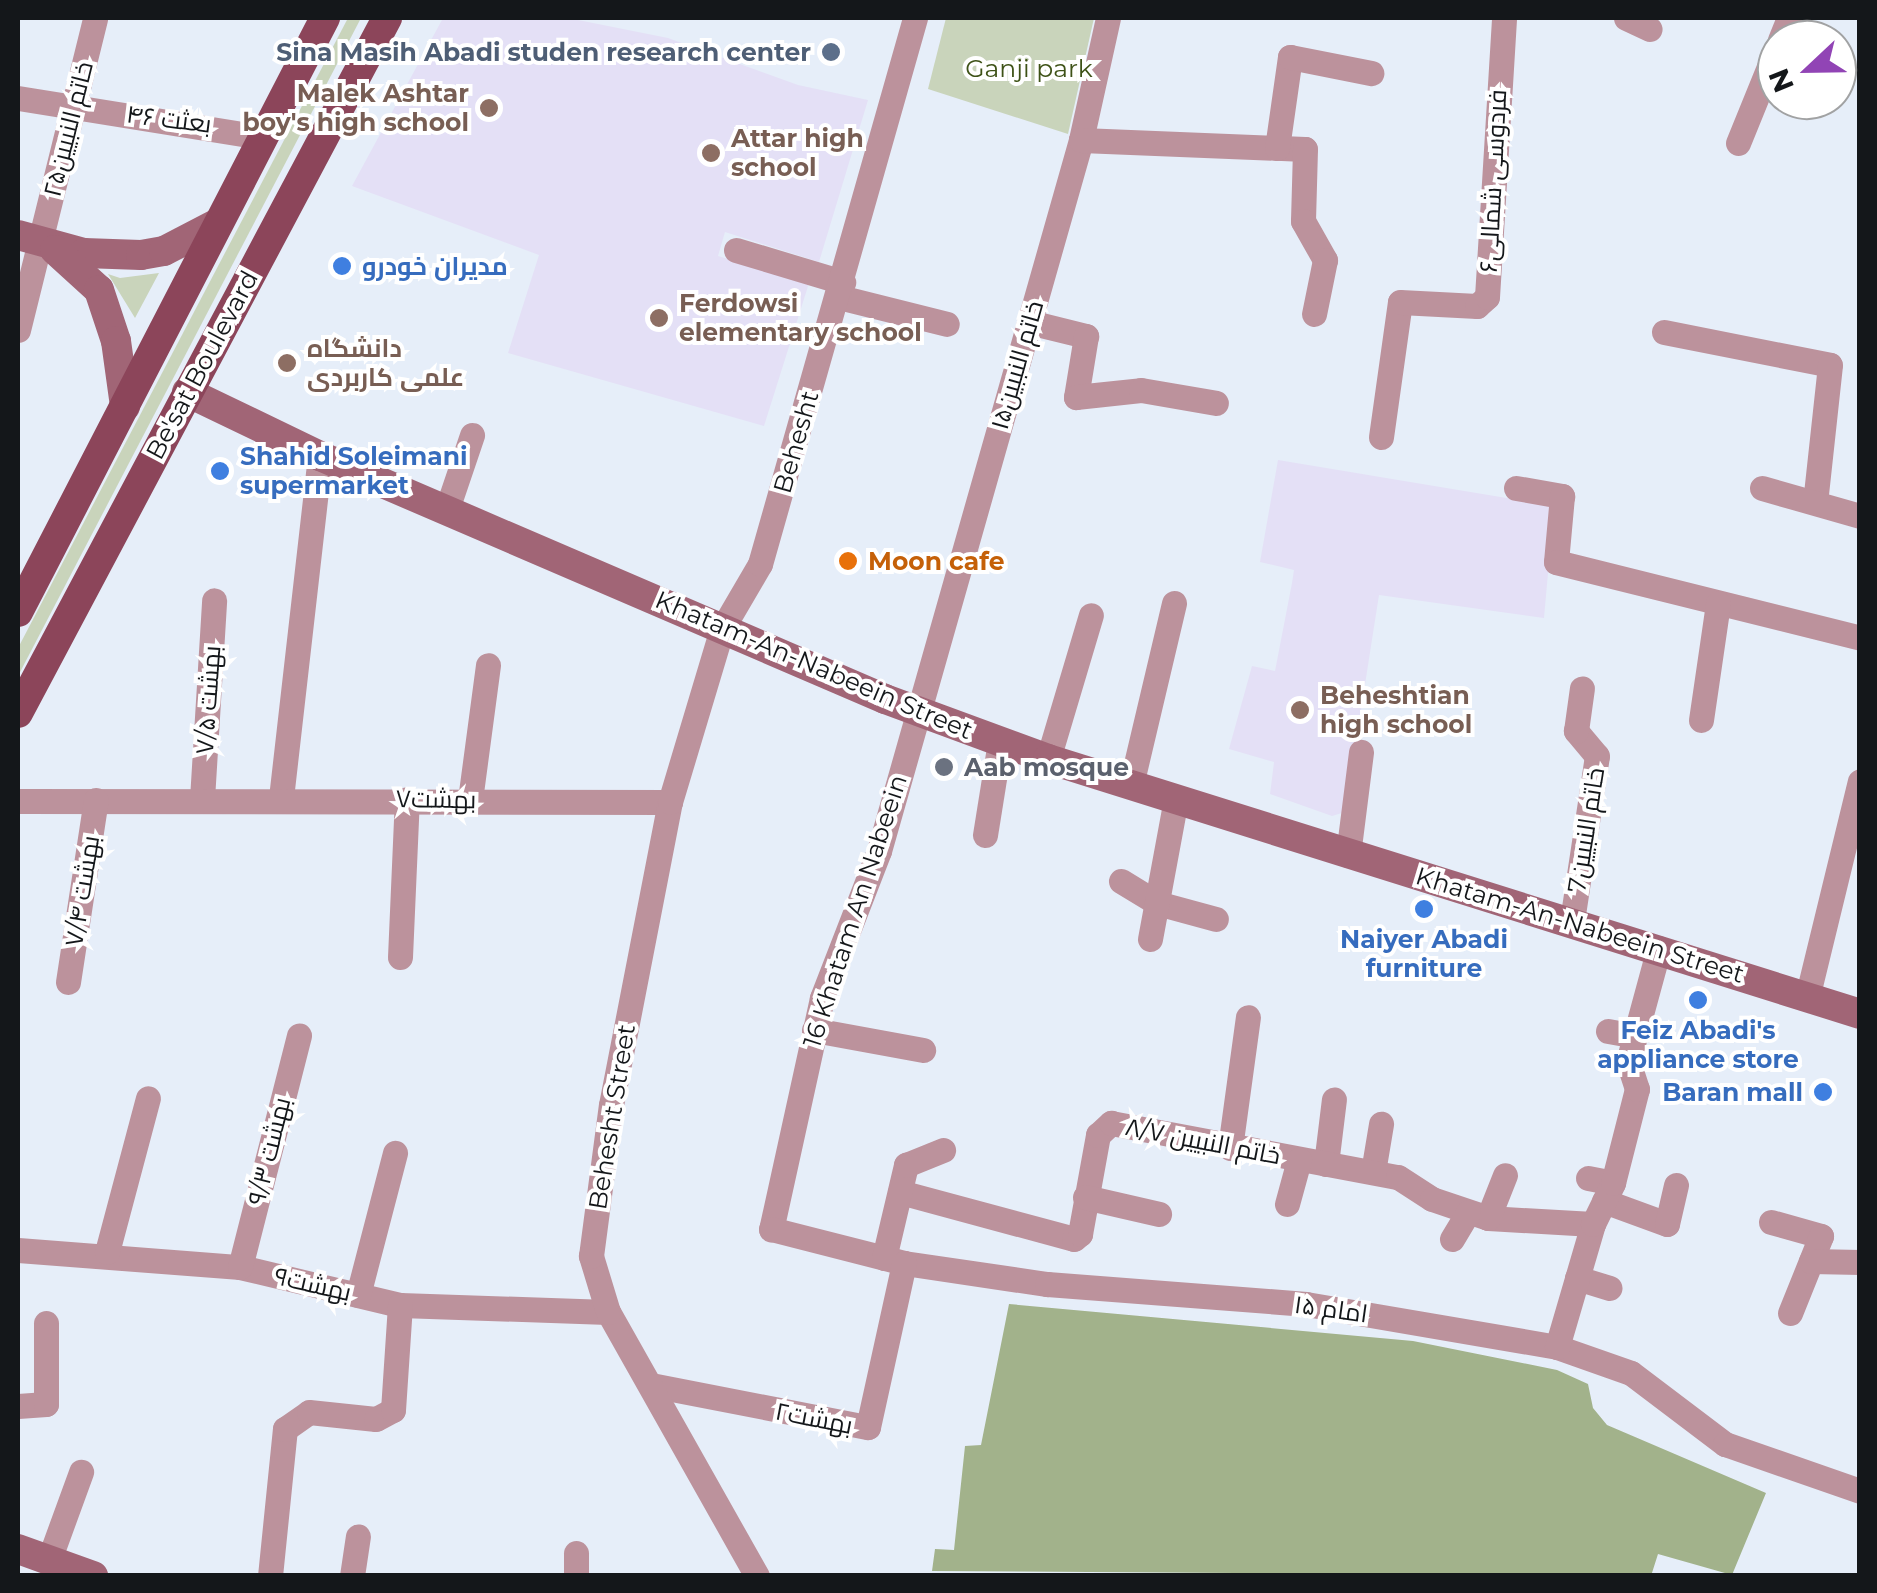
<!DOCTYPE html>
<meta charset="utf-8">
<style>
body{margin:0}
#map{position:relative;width:1877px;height:1593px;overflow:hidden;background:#e6eef9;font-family:Montserrat,Cairo,sans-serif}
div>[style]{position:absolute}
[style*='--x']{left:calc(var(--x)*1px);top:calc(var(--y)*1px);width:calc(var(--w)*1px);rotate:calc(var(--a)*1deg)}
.education>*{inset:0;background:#e4e0f6}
.green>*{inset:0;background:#c9d4bb}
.forest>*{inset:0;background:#a2b28b}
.street>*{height:25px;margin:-12.5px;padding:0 12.5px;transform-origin:12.5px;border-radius:12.5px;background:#bc929c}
.secondary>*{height:30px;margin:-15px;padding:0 15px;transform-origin:15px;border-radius:15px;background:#a16576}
.primary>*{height:30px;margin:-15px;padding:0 15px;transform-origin:15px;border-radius:15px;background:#8c455a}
.dots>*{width:28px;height:28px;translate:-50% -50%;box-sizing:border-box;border:5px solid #fff;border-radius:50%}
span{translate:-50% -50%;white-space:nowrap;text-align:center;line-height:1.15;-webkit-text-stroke:8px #fff;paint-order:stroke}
.service-label{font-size:25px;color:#4e5e75;font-weight:700}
.right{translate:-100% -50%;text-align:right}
.park-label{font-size:25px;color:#3e5217}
.education-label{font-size:25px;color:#785e54;font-weight:700}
.left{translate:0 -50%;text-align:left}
.street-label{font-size:25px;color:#14171a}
.shop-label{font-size:25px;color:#366cbe;font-weight:700}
.food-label{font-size:25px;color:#c56008;font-weight:700}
.worship-label{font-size:25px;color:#5b616d;font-weight:700}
.frame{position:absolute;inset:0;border:20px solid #14171a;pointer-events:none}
.north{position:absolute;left:1757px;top:20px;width:100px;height:100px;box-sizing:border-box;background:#fff;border:2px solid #a1a2a3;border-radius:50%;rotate:248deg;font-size:28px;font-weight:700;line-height:40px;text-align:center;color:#14171a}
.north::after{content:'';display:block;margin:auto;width:35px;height:45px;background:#9144b5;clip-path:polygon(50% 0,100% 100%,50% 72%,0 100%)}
</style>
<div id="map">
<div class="education">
<i style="clip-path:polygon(443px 18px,568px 18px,668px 38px,798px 85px,868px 100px,819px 262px,725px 232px,718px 256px,809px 283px,764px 426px,508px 353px,539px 255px,352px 186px)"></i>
<i style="clip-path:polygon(1278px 460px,1554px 506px,1544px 618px,1379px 595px,1345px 812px,1332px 816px,1270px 794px,1274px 762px,1229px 749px,1252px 666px,1275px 671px,1292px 583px,1294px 570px,1260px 562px)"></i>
</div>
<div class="green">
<i style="clip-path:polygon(348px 18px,361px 18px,18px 676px,18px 648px)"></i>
<i style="clip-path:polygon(946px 18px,1094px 18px,1068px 134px,928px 89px)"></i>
<i style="clip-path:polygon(159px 273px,135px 318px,108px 274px,120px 278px)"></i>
</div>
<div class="forest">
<i style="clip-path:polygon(1009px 1304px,1413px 1341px,1557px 1370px,1588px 1384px,1593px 1408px,1607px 1425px,1766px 1493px,1732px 1575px,1658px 1554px,1651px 1576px,932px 1571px,935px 1549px,954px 1550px,965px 1446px,981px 1445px)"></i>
</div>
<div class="street">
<i style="--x:1108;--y:18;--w:125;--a:102.5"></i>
<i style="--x:1081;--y:140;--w:739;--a:105.86"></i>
<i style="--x:879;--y:851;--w:158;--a:111.2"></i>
<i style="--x:822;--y:998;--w:237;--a:102.4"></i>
<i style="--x:771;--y:1229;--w:137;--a:14.3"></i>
<i style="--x:904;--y:1263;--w:145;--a:8.4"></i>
<i style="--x:1047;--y:1284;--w:260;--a:4.4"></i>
<i style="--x:1306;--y:1304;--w:255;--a:9.7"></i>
<i style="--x:1557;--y:1347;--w:78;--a:19.4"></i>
<i style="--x:1631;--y:1373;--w:118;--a:37.1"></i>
<i style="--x:1725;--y:1444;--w:143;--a:19.2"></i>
<i style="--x:1626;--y:18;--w:26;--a:25"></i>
<i style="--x:1780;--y:40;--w:24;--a:-68"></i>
<i style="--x:18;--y:98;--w:247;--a:9.1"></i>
<i style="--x:1081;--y:140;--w:224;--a:2.3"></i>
<i style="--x:1305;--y:149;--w:72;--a:91.6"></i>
<i style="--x:1303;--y:221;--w:45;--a:60.6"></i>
<i style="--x:1325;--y:260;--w:55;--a:101.5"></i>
<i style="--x:1738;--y:143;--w:104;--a:-67.9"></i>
<i style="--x:1277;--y:148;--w:92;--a:-81.9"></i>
<i style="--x:1290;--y:57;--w:83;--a:11.2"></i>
<i style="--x:736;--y:250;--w:112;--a:16.7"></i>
<i style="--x:839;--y:297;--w:111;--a:14"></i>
<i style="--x:1029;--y:322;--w:59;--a:13.8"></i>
<i style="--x:1086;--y:336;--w:62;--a:99.3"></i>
<i style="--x:1076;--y:397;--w:65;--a:-6.1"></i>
<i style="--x:1141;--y:390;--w:76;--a:9.8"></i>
<i style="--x:18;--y:330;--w:321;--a:-76.1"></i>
<i style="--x:1664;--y:332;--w:169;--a:11.2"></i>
<i style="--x:1830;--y:365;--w:138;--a:96.2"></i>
<i style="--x:1381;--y:437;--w:136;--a:-82"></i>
<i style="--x:1400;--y:302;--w:77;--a:3"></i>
<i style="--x:1477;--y:306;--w:13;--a:-42"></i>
<i style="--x:1487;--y:297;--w:280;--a:-86.5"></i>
<i style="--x:1516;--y:488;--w:47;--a:9.9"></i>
<i style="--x:1562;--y:496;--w:66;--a:95.2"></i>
<i style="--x:1556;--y:562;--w:313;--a:14"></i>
<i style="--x:1762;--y:488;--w:102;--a:15.9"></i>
<i style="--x:448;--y:506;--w:75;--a:-71.3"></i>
<i style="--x:1701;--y:720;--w:118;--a:-81.7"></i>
<i style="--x:1048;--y:759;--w:150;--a:-73.4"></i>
<i style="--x:1131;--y:785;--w:187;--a:-76.7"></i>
<i style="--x:281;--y:798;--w:344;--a:-83.5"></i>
<i style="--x:202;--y:799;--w:199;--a:-86.5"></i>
<i style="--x:470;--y:800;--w:136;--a:-82.4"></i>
<i style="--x:18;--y:801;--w:652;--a:0.09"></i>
<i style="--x:985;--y:835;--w:95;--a:-80.9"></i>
<i style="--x:1348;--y:855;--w:104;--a:-82.8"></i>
<i style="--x:1121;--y:881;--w:42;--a:31.4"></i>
<i style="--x:1157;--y:903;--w:61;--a:15.2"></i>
<i style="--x:1572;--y:921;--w:167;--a:-81.4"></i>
<i style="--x:1597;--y:756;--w:33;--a:-130"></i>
<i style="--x:1576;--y:731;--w:43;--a:-82.1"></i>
<i style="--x:1150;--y:939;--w:142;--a:-79.5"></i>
<i style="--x:400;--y:957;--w:158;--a:-87.5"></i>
<i style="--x:68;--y:982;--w:184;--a:-81.3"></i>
<i style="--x:1807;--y:998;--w:223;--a:-76.3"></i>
<i style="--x:814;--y:1030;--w:111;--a:10.4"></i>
<i style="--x:1608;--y:1031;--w:27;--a:10"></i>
<i style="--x:1230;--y:1148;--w:132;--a:-82.2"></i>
<i style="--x:1326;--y:1164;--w:65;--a:-83"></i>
<i style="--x:1373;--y:1172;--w:49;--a:-80.5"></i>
<i style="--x:1588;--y:1178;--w:25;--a:11"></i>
<i style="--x:900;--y:1192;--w:180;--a:15.1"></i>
<i style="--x:1074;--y:1239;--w:8;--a:-40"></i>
<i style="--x:1080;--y:1234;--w:101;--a:-79.7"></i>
<i style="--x:1098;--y:1135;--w:18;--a:-43"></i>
<i style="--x:1111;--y:1123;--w:292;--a:10.7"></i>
<i style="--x:1398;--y:1177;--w:40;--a:32.9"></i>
<i style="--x:1432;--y:1199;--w:59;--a:18.7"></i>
<i style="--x:1488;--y:1218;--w:105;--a:3.3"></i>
<i style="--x:1085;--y:1197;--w:76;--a:12.9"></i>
<i style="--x:1604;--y:1201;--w:67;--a:20.1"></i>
<i style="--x:1667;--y:1224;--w:40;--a:-77"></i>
<i style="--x:1287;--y:1204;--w:46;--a:-74.7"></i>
<i style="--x:1488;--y:1218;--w:46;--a:-68.4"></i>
<i style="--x:1771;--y:1222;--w:52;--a:15.6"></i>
<i style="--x:1821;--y:1236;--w:83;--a:111.9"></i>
<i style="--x:1452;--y:1239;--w:31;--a:-59"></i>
<i style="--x:18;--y:1250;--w:223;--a:4.4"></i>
<i style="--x:240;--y:1267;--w:164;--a:13.4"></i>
<i style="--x:400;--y:1305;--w:208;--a:1.9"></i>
<i style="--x:107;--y:1252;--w:159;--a:-75.1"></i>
<i style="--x:884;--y:1258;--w:96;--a:-76.7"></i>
<i style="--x:906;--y:1165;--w:40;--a:-22"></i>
<i style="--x:1811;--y:1261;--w:49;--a:1.2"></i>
<i style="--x:240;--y:1267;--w:239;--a:-75.7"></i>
<i style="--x:1577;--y:1278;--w:34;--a:17"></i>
<i style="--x:358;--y:1295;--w:147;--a:-75.4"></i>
<i style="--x:1557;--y:1347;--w:128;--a:-73.7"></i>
<i style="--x:1593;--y:1224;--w:46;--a:-64"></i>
<i style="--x:1613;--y:1183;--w:97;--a:-75.7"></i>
<i style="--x:1637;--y:1089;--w:28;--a:-108"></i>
<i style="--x:1628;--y:1062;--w:118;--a:-74.8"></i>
<i style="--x:651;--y:1385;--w:221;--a:11"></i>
<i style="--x:868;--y:1427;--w:168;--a:-77.6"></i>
<i style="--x:18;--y:1406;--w:28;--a:-4"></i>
<i style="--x:46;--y:1404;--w:81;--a:-90"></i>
<i style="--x:576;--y:1553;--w:23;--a:90"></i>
<i style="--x:49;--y:1560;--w:94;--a:-70"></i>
<i style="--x:270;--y:1576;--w:148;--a:-84.2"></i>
<i style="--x:285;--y:1429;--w:29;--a:-35"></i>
<i style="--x:309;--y:1412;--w:67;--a:6"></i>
<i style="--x:376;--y:1419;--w:19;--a:-28"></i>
<i style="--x:393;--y:1410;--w:105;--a:-86.2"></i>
<i style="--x:352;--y:1576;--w:40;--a:-81.5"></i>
<i style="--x:757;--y:1576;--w:303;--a:-119.4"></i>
<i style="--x:608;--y:1312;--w:59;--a:-106.9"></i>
<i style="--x:591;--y:1256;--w:152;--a:-82.5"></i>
<i style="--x:611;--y:1105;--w:309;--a:-79"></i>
<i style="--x:670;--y:802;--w:181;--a:-73.3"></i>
<i style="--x:722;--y:629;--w:75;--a:-59.7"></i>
<i style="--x:760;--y:564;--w:568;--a:-74.15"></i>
</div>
<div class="secondary">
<i style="--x:18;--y:235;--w:68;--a:15.3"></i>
<i style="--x:84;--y:253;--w:57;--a:2"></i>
<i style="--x:141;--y:255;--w:23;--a:-10"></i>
<i style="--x:164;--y:251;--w:59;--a:-27.4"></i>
<i style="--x:55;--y:250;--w:59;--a:42.3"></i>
<i style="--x:99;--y:290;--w:54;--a:71.6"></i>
<i style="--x:116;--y:341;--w:66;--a:82.1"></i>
<i style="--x:187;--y:392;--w:148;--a:25.7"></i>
<i style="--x:320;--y:456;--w:615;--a:23.27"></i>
<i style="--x:885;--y:699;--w:174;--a:20.2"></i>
<i style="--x:1048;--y:759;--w:851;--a:17.43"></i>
<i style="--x:18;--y:1549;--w:80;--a:19.8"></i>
</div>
<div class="primary">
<i style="--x:18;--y:612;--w:669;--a:-62.67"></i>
<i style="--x:18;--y:713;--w:787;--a:-62.03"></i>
</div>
<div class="dots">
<i style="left:831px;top:52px;background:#5c6f8a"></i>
<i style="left:489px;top:108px;background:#8d6e63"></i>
<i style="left:711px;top:153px;background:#8d6e63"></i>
<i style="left:342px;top:266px;background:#3f7fe0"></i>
<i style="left:659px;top:318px;background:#8d6e63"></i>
<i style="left:287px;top:363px;background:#8d6e63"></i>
<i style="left:220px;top:471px;background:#3f7fe0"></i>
<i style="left:848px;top:561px;background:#e8710a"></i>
<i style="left:1300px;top:710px;background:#8d6e63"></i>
<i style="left:944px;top:767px;background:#6b7280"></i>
<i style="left:1424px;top:909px;background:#3f7fe0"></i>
<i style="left:1698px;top:1000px;background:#3f7fe0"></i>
<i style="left:1823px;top:1092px;background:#3f7fe0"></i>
</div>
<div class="service-label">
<span class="right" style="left:811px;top:52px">Sina Masih Abadi studen research center</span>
</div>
<div class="park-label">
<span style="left:1029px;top:68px">Ganji park</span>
</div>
<div class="education-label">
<span class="right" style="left:469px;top:108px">Malek Ashtar<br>boy's high school</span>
<span class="left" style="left:731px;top:153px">Attar high<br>school</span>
<span class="left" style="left:679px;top:318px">Ferdowsi<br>elementary school</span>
<span class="left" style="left:307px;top:363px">دانشگاه<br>علمی کاربردی</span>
<span class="left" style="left:1320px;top:710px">Beheshtian<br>high school</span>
</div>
<div class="street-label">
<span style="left:169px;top:119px;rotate:7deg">بعثت ۴۶</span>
<span style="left:68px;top:129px;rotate:-76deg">خاتم النبیین۲۵</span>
<span style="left:1493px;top:181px;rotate:-87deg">فردوسی شمالی۶</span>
<span style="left:202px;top:365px;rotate:-62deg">Be'sat Boulevard</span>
<span style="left:1017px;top:365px;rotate:-74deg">خاتم النببین۱۵</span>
<span style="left:796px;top:442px;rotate:-74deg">Behesht</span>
<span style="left:814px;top:665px;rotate:23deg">Khatam-An-Nabeein Street</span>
<span style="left:208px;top:700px;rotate:-86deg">بهشت ۷/۵</span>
<span style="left:436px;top:799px;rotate:1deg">بهشت۷</span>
<span style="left:1586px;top:830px;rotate:-81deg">خاتم النبیین7</span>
<span style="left:82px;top:891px;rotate:-81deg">بهشت ۷/۴</span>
<span style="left:855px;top:911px;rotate:-72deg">16 Khatam An Nabeein</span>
<span style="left:1580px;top:925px;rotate:17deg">Khatam-An-Nabeein Street</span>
<span style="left:612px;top:1117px;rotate:-81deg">Behesht Street</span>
<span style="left:1203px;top:1141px;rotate:11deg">خاتم النبیین ۸/۷</span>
<span style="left:269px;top:1151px;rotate:-76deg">بهشت ۹/۳</span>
<span style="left:313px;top:1284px;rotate:13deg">بهشت۹</span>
<span style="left:1331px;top:1309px;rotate:8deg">امام ۱۵</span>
<span style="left:814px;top:1418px;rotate:11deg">بهشت۲</span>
</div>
<div class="shop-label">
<span class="left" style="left:362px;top:266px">مدیران خودرو</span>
<span class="left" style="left:240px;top:471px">Shahid Soleimani<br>supermarket</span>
<span style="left:1424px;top:954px">Naiyer Abadi<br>furniture</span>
<span style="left:1698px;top:1045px">Feiz Abadi's<br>appliance store</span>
<span class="right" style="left:1803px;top:1092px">Baran mall</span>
</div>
<div class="food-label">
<span class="left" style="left:868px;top:561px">Moon cafe</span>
</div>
<div class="worship-label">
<span class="left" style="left:964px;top:767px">Aab mosque</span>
</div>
<div class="frame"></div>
<div class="north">N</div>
</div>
